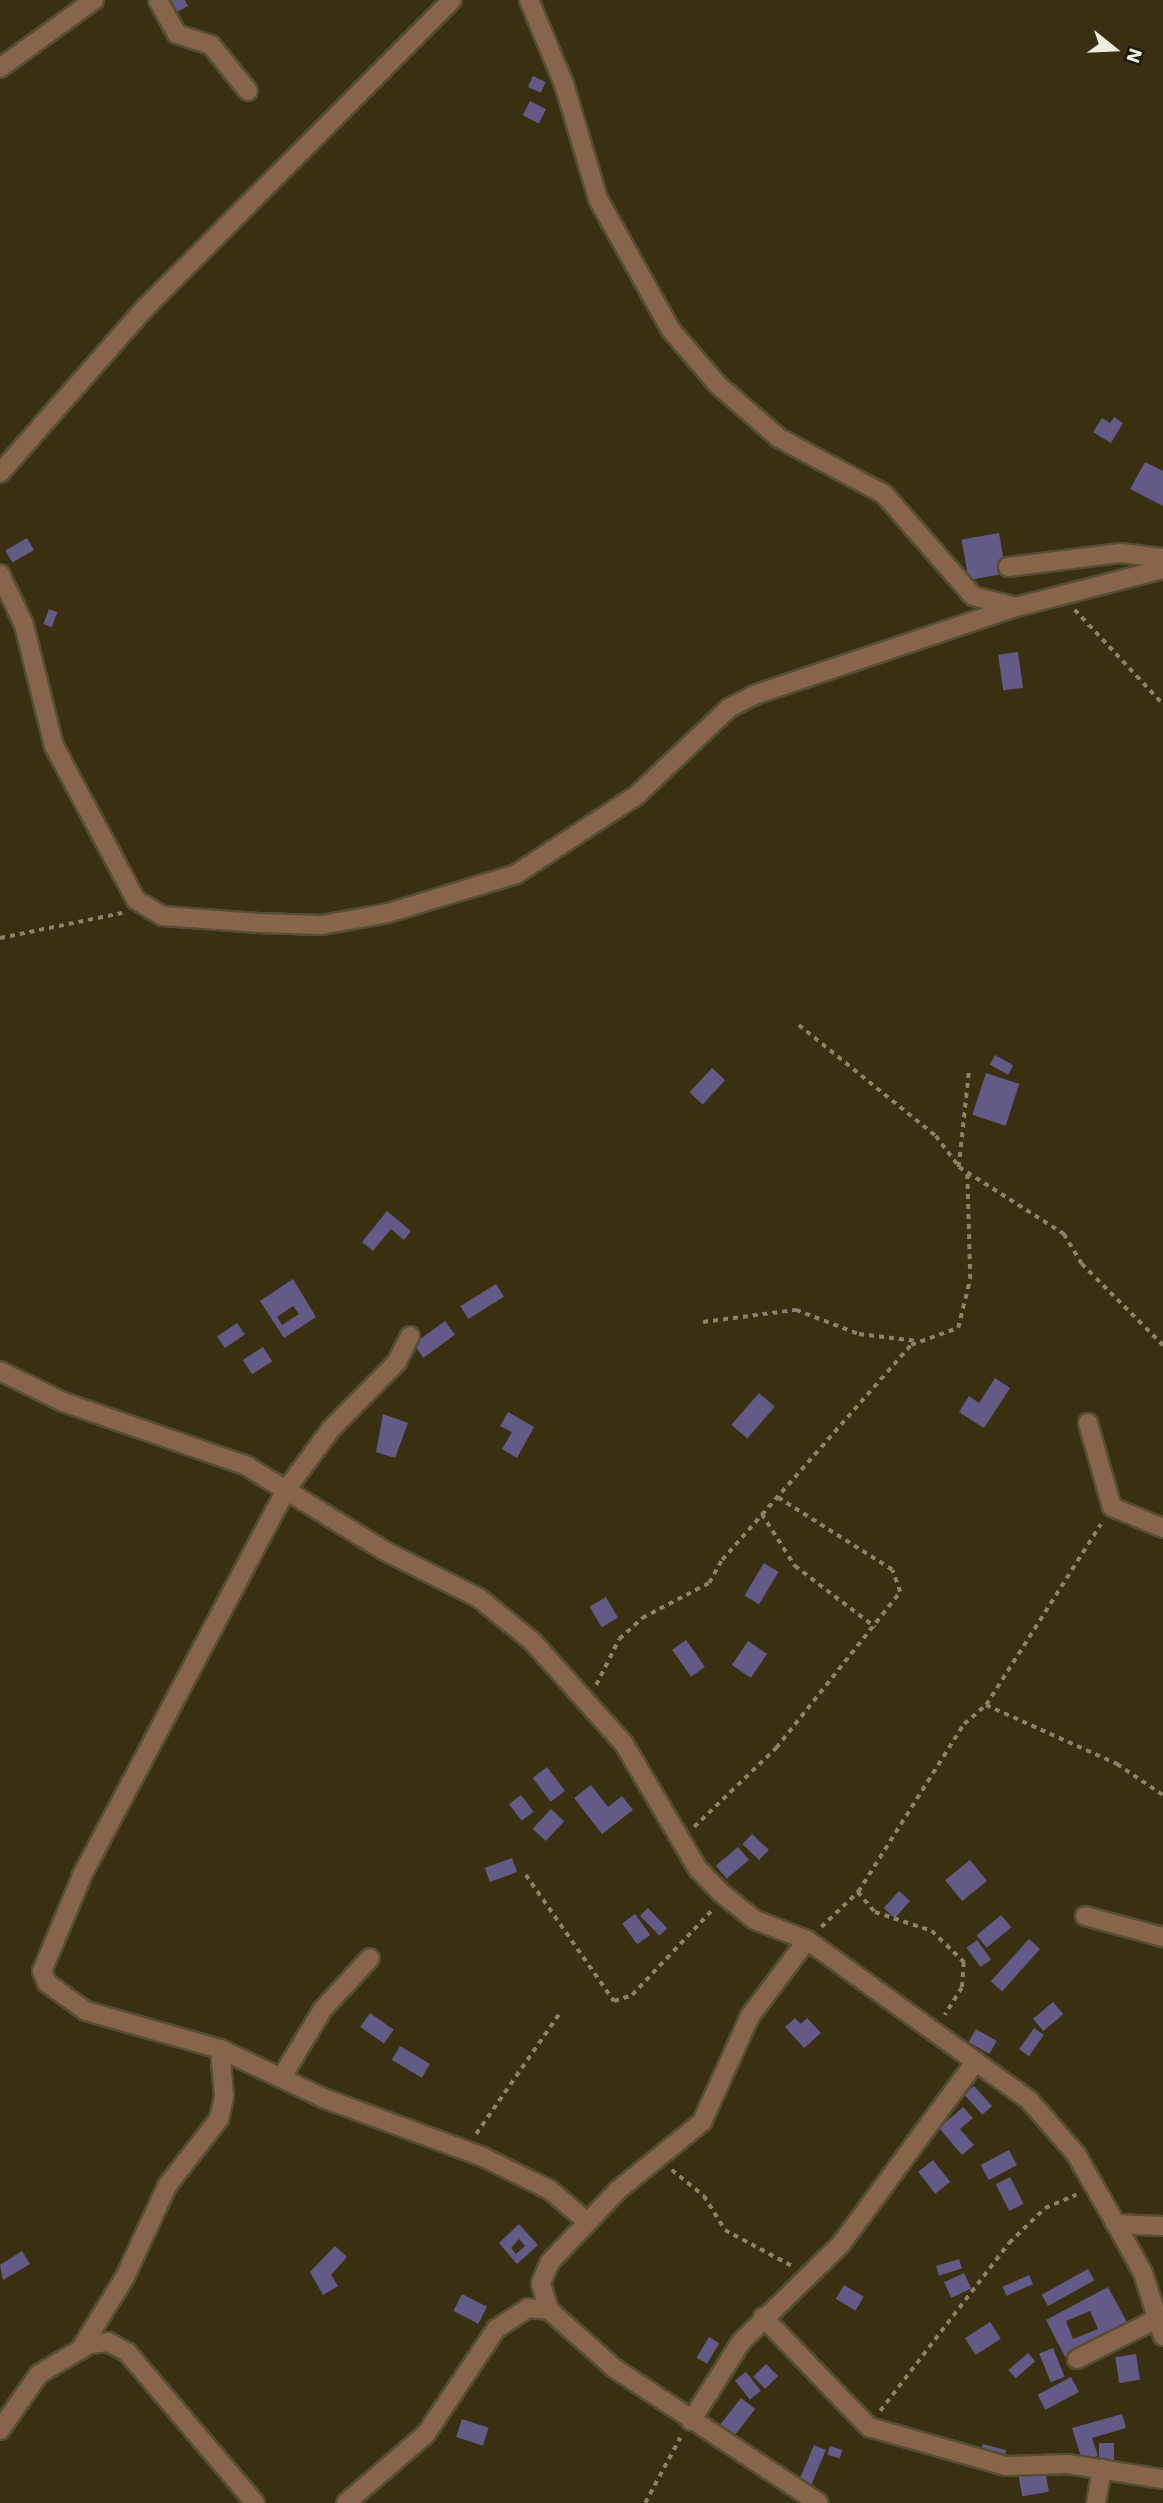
<!DOCTYPE html>
<style>
body{margin:0}
#map{position:relative;width:1163px;height:2503px;overflow:hidden;background:#393012;font-family:"Work Sans",sans-serif}
div>[style]{position:absolute}
[style*='--x']{left:calc(var(--x)*1px);top:calc(var(--y)*1px);width:calc(var(--w)*1px);rotate:calc(var(--a)*1deg)}
.building>*{inset:0;background:#645a87;transform-origin:0 0}
.path>*{height:3.5px;margin-top:-1.75px;transform-origin:0;background:repeating-linear-gradient(90deg,#8b836b 0 5px,transparent 0 10px)}
.roads{filter:drop-shadow(2px 0 #564e32) drop-shadow(-2px 0 #564e32) drop-shadow(0 2px #564e32) drop-shadow(0 -2px #564e32)}
.minor>*{height:18px;margin:-9px;padding:0 9px;transform-origin:9px;border-radius:9px;background:#87654a}
span{translate:-50% -50%;white-space:nowrap;text-align:center;line-height:1.15;-webkit-text-stroke:5px #1c190c;paint-order:stroke}
.north{position:absolute;left:1079px;top:14px;width:70px;height:70px;-webkit-text-stroke:5px #1c190c;paint-order:stroke;rotate:108deg;font-size:19px;font-weight:700;line-height:28px;text-align:center;color:#f1ecdb}
.north::after{content:'';display:block;margin:auto;width:24px;height:32px;background:#f1ecdb;clip-path:polygon(50% 0,100% 100%,50% 72%,0 100%)}
</style>
<div id="map">
<div class="building">
<i style="clip-path:polygon(165px 0,185px 0,188px 6px,173px 14px)"></i>
<i style="left:533px;top:76px;width:14px;height:12px;rotate:25deg"></i>
<i style="left:530px;top:101px;width:18px;height:16px;rotate:27deg"></i>
<i style="clip-path:polygon(1114px 417px,1123px 423px,1111px 443px,1093px 432px,1102px 418px,1110px 423px)"></i>
<i style="clip-path:polygon(1145px 462px,1163px 471px,1163px 506px,1130px 489px)"></i>
<i style="left:999px;top:533px;width:41px;height:38px;rotate:80deg"></i>
<i style="left:27px;top:538px;width:14px;height:25px;rotate:60deg"></i>
<i style="left:49px;top:609px;width:9px;height:16px;rotate:21deg"></i>
<i style="left:1018px;top:652px;width:36px;height:20px;rotate:82deg"></i>
<i style="left:995px;top:1055px;width:21px;height:11px;rotate:29deg"></i>
<i style="left:712px;top:1068px;width:18px;height:33px;rotate:43deg"></i>
<i style="left:986px;top:1073px;width:35px;height:44px;rotate:18deg"></i>
<i style="clip-path:polygon(387px 1211px,411px 1231px,404px 1240px,391px 1229px,373px 1251px,362px 1242px)"></i>
<i style="clip-path:polygon(evenodd,293px 1279px,316px 1317px,284px 1338px,260px 1301px,293px 1279px,293px 1306px,299px 1314px,282px 1325px,277px 1317px,293px 1306px)"></i>
<i style="left:496px;top:1284px;width:15px;height:42px;rotate:58deg"></i>
<i style="left:445px;top:1321px;width:17px;height:39px;rotate:54deg"></i>
<i style="left:237px;top:1323px;width:14px;height:24px;rotate:56deg"></i>
<i style="left:263px;top:1347px;width:17px;height:24px;rotate:57deg"></i>
<i style="clip-path:polygon(995px 1378px,1010px 1388px,984px 1428px,959px 1412px,969px 1396px,979px 1403px)"></i>
<i style="left:759px;top:1393px;width:21px;height:42px;rotate:41deg"></i>
<i style="clip-path:polygon(508px 1412px,534px 1427px,517px 1458px,502px 1449px,512px 1432px,500px 1426px)"></i>
<i style="clip-path:polygon(383px 1414px,408px 1423px,395px 1458px,376px 1452px)"></i>
<i style="left:764px;top:1563px;width:17px;height:38px;rotate:31deg"></i>
<i style="left:606px;top:1597px;width:24px;height:19px;rotate:60deg"></i>
<i style="left:686px;top:1640px;width:33px;height:17px;rotate:55deg"></i>
<i style="left:748px;top:1641px;width:23px;height:29px;rotate:34deg"></i>
<i style="left:547px;top:1767px;width:30px;height:18px;rotate:53deg"></i>
<i style="clip-path:polygon(591px 1785px,608px 1807px,622px 1796px,633px 1810px,602px 1834px,574px 1798px)"></i>
<i style="left:521px;top:1795px;width:21px;height:15px;rotate:53deg"></i>
<i style="left:551px;top:1809px;width:18px;height:27px;rotate:43deg"></i>
<i style="left:752px;top:1834px;width:23px;height:14px;rotate:43deg"></i>
<i style="left:738px;top:1847px;width:17px;height:29px;rotate:50deg"></i>
<i style="left:512px;top:1858px;width:15px;height:29px;rotate:70deg"></i>
<i style="left:970px;top:1860px;width:27px;height:32px;rotate:51deg"></i>
<i style="left:899px;top:1891px;width:15px;height:23px;rotate:42deg"></i>
<i style="left:648px;top:1908px;width:28px;height:11px;rotate:46deg"></i>
<i style="left:635px;top:1914px;width:26px;height:16px;rotate:54deg"></i>
<i style="left:1001px;top:1915px;width:16px;height:32px;rotate:50deg"></i>
<i style="left:1029px;top:1939px;width:15px;height:57px;rotate:42deg"></i>
<i style="left:977px;top:1940px;width:24px;height:13px;rotate:54deg"></i>
<i style="left:1053px;top:2002px;width:16px;height:26px;rotate:50deg"></i>
<i style="left:370px;top:2013px;width:29px;height:17px;rotate:35deg"></i>
<i style="clip-path:polygon(795px 2018px,801px 2024px,807px 2018px,821px 2033px,804px 2048px,785px 2027px)"></i>
<i style="left:1034px;top:2028px;width:12px;height:26px;rotate:35deg"></i>
<i style="left:976px;top:2029px;width:24px;height:15px;rotate:30deg"></i>
<i style="left:400px;top:2046px;width:35px;height:16px;rotate:31deg"></i>
<i style="left:974px;top:2086px;width:27px;height:13px;rotate:48deg"></i>
<i style="clip-path:polygon(963px 2107px,973px 2118px,960px 2129px,974px 2145px,962px 2155px,939px 2128px)"></i>
<i style="left:1009px;top:2150px;width:17px;height:32px;rotate:62deg"></i>
<i style="left:933px;top:2160px;width:28px;height:19px;rotate:52deg"></i>
<i style="left:1010px;top:2177px;width:30px;height:16px;rotate:63deg"></i>
<i style="clip-path:polygon(evenodd,519px 2224px,538px 2245px,517px 2264px,499px 2243px,519px 2224px,519px 2239px,525px 2246px,516px 2254px,511px 2248px,519px 2239px)"></i>
<i style="clip-path:polygon(335px 2246px,347px 2257px,331px 2275px,338px 2286px,323px 2295px,310px 2272px)"></i>
<i style="clip-path:polygon(22px 2251px,30px 2264px,3px 2280px,0 2265px)"></i>
<i style="left:959px;top:2259px;width:10px;height:24px;rotate:73deg"></i>
<i style="left:1088px;top:2269px;width:13px;height:53px;rotate:61deg"></i>
<i style="left:964px;top:2273px;width:17px;height:22px;rotate:65deg"></i>
<i style="left:1029px;top:2275px;width:10px;height:29px;rotate:66deg"></i>
<i style="left:844px;top:2285px;width:23px;height:16px;rotate:31deg"></i>
<i style="clip-path:polygon(evenodd,1108px 2287px,1128px 2324px,1065px 2357px,1046px 2320px,1108px 2287px,1090px 2311px,1098px 2329px,1073px 2339px,1066px 2321px,1090px 2311px)"></i>
<i style="left:462px;top:2294px;width:28px;height:19px;rotate:27deg"></i>
<i style="left:990px;top:2322px;width:20px;height:30px;rotate:57deg"></i>
<i style="left:709px;top:2337px;width:12px;height:24px;rotate:31deg"></i>
<i style="left:1053px;top:2348px;width:31px;height:15px;rotate:68deg"></i>
<i style="left:1028px;top:2353px;width:11px;height:26px;rotate:49deg"></i>
<i style="left:1136px;top:2354px;width:26px;height:21px;rotate:81deg"></i>
<i style="left:766px;top:2364px;width:17px;height:18px;rotate:45deg"></i>
<i style="left:746px;top:2372px;width:24px;height:14px;rotate:52deg"></i>
<i style="left:1071px;top:2377px;width:17px;height:38px;rotate:62deg"></i>
<i style="left:741px;top:2398px;width:18px;height:38px;rotate:38deg"></i>
<i style="clip-path:polygon(1122px 2414px,1126px 2428px,1092px 2438px,1098px 2456px,1082px 2460px,1072px 2428px)"></i>
<i style="left:462px;top:2419px;width:28px;height:19px;rotate:18deg"></i>
<i style="left:1099px;top:2443px;width:15px;height:18px"></i>
<i style="left:983px;top:2444px;width:24px;height:11px;rotate:15deg"></i>
<i style="left:814px;top:2445px;width:13px;height:39px;rotate:23deg"></i>
<i style="left:830px;top:2446px;width:13px;height:9px;rotate:18deg"></i>
<i style="left:1045px;top:2470px;width:22px;height:27px;rotate:80deg"></i>
</div>
<div class="path">
<i style="--x:1075;--y:610;--w:129;--a:46.9"></i>
<i style="--x:0;--y:938;--w:125;--a:-11.6"></i>
<i style="--x:799;--y:1025;--w:176;--a:39"></i>
<i style="--x:936;--y:1136;--w:39;--a:53"></i>
<i style="--x:969;--y:1073;--w:95;--a:96.1"></i>
<i style="--x:959;--y:1167;--w:125;--a:32.5"></i>
<i style="--x:1064;--y:1234;--w:35;--a:59"></i>
<i style="--x:1082;--y:1264;--w:115;--a:45"></i>
<i style="--x:703;--y:1322;--w:94;--a:-7.4"></i>
<i style="--x:796;--y:1310;--w:67;--a:20.9"></i>
<i style="--x:859;--y:1334;--w:58;--a:6.9"></i>
<i style="--x:762;--y:1514;--w:62;--a:57.6"></i>
<i style="--x:795;--y:1566;--w:101;--a:37.3"></i>
<i style="--x:596;--y:1685;--w:51;--a:-63.4"></i>
<i style="--x:619;--y:1639;--w:31;--a:-42"></i>
<i style="--x:642;--y:1618;--w:76;--a:-27.6"></i>
<i style="--x:709;--y:1583;--w:26;--a:-61"></i>
<i style="--x:722;--y:1560;--w:286;--a:-48.7"></i>
<i style="--x:911;--y:1345;--w:50;--a:-19.9"></i>
<i style="--x:958;--y:1328;--w:50;--a:-76.2"></i>
<i style="--x:970;--y:1279;--w:105;--a:-91.6"></i>
<i style="--x:986;--y:1705;--w:214;--a:-57.6"></i>
<i style="--x:694;--y:1827;--w:114;--a:-43.9"></i>
<i style="--x:776;--y:1748;--w:199;--a:-51.5"></i>
<i style="--x:900;--y:1592;--w:23;--a:-110"></i>
<i style="--x:892;--y:1570;--w:138;--a:-147.7"></i>
<i style="--x:526;--y:1875;--w:154;--a:55.1"></i>
<i style="--x:614;--y:2001;--w:19;--a:-18"></i>
<i style="--x:632;--y:1995;--w:117;--a:-46.7"></i>
<i style="--x:858;--y:1892;--w:26;--a:50"></i>
<i style="--x:875;--y:1912;--w:60;--a:18.4"></i>
<i style="--x:932;--y:1931;--w:45;--a:44.1"></i>
<i style="--x:964;--y:1962;--w:26;--a:94"></i>
<i style="--x:962;--y:1988;--w:32;--a:122"></i>
<i style="--x:821;--y:1927;--w:51;--a:-43.4"></i>
<i style="--x:858;--y:1892;--w:199;--a:-57.8"></i>
<i style="--x:964;--y:1724;--w:29;--a:-41"></i>
<i style="--x:986;--y:1705;--w:144;--a:24.2"></i>
<i style="--x:1117;--y:1764;--w:55;--a:34"></i>
<i style="--x:476;--y:2134;--w:146;--a:-55.3"></i>
<i style="--x:672;--y:2170;--w:41;--a:39.1"></i>
<i style="--x:704;--y:2196;--w:40;--a:58"></i>
<i style="--x:725;--y:2230;--w:76;--a:28.2"></i>
<i style="--x:880;--y:2411;--w:212;--a:-52.5"></i>
<i style="--x:1009;--y:2243;--w:50;--a:-44.2"></i>
<i style="--x:1045;--y:2208;--w:34;--a:-23"></i>
<i style="--x:645;--y:2503;--w:74;--a:-61.7"></i>
</div>
<div class="roads">
<div class="minor">
<i style="--x:158;--y:0;--w:39;--a:61"></i>
<i style="--x:177;--y:34;--w:36;--a:18"></i>
<i style="--x:211;--y:45;--w:59;--a:51.2"></i>
<i style="--x:529;--y:0;--w:91;--a:67.4"></i>
<i style="--x:564;--y:84;--w:120;--a:73.5"></i>
<i style="--x:598;--y:199;--w:150;--a:60.9"></i>
<i style="--x:671;--y:330;--w:72;--a:49.5"></i>
<i style="--x:718;--y:385;--w:81;--a:41"></i>
<i style="--x:779;--y:438;--w:119;--a:28.1"></i>
<i style="--x:884;--y:494;--w:135;--a:48.9"></i>
<i style="--x:973;--y:596;--w:44;--a:14.3"></i>
<i style="--x:1016;--y:607;--w:152;--a:-14.5"></i>
<i style="--x:0;--y:68;--w:116;--a:-35.9"></i>
<i style="--x:0;--y:473;--w:218;--a:-48.7"></i>
<i style="--x:144;--y:309;--w:436;--a:-45.1"></i>
<i style="--x:1008;--y:567;--w:114;--a:-7.1"></i>
<i style="--x:1121;--y:553;--w:42;--a:6.8"></i>
<i style="--x:0;--y:574;--w:56;--a:64.8"></i>
<i style="--x:24;--y:625;--w:125;--a:76.1"></i>
<i style="--x:54;--y:746;--w:174;--a:62"></i>
<i style="--x:136;--y:900;--w:31;--a:31"></i>
<i style="--x:163;--y:916;--w:96;--a:4.2"></i>
<i style="--x:259;--y:923;--w:63;--a:1.8"></i>
<i style="--x:322;--y:925;--w:67;--a:-10.3"></i>
<i style="--x:388;--y:913;--w:134;--a:-16.9"></i>
<i style="--x:516;--y:874;--w:145;--a:-33.1"></i>
<i style="--x:637;--y:795;--w:127;--a:-43.4"></i>
<i style="--x:729;--y:708;--w:28;--a:-27"></i>
<i style="--x:754;--y:695;--w:276;--a:-18.6"></i>
<i style="--x:410;--y:1336;--w:29;--a:117"></i>
<i style="--x:397;--y:1362;--w:94;--a:134.6"></i>
<i style="--x:331;--y:1429;--w:76;--a:126.4"></i>
<i style="--x:286;--y:1490;--w:437;--a:117.9"></i>
<i style="--x:82;--y:1876;--w:103;--a:112.8"></i>
<i style="--x:42;--y:1971;--w:13;--a:67"></i>
<i style="--x:47;--y:1983;--w:48;--a:35.7"></i>
<i style="--x:86;--y:2011;--w:139;--a:15.8"></i>
<i style="--x:220;--y:2049;--w:114;--a:25.4"></i>
<i style="--x:323;--y:2098;--w:171;--a:20.2"></i>
<i style="--x:483;--y:2157;--w:75;--a:26.2"></i>
<i style="--x:550;--y:2190;--w:48;--a:40.7"></i>
<i style="--x:0;--y:1371;--w:70;--a:26.2"></i>
<i style="--x:63;--y:1402;--w:193;--a:19.1"></i>
<i style="--x:245;--y:1465;--w:164;--a:31.6"></i>
<i style="--x:385;--y:1551;--w:105;--a:26.6"></i>
<i style="--x:479;--y:1598;--w:68;--a:39.1"></i>
<i style="--x:532;--y:1641;--w:138;--a:48.2"></i>
<i style="--x:624;--y:1744;--w:145;--a:59.4"></i>
<i style="--x:698;--y:1869;--w:30;--a:46"></i>
<i style="--x:719;--y:1891;--w:46;--a:38.9"></i>
<i style="--x:755;--y:1920;--w:56;--a:21"></i>
<i style="--x:807;--y:1940;--w:274;--a:35.8"></i>
<i style="--x:1029;--y:2100;--w:72;--a:49"></i>
<i style="--x:1076;--y:2154;--w:81;--a:60.3"></i>
<i style="--x:1116;--y:2224;--w:47;--a:2.4"></i>
<i style="--x:1088;--y:1423;--w:87;--a:74.1"></i>
<i style="--x:1112;--y:1507;--w:55;--a:22.4"></i>
<i style="--x:1085;--y:1916;--w:81;--a:15.1"></i>
<i style="--x:283;--y:2075;--w:77;--a:-58.8"></i>
<i style="--x:323;--y:2009;--w:69;--a:-47.3"></i>
<i style="--x:1116;--y:2224;--w:56;--a:61.1"></i>
<i style="--x:1143;--y:2273;--w:66;--a:72.4"></i>
<i style="--x:549;--y:2310;--w:28;--a:-107"></i>
<i style="--x:541;--y:2283;--w:23;--a:-67"></i>
<i style="--x:550;--y:2262;--w:99;--a:-46.6"></i>
<i style="--x:618;--y:2190;--w:108;--a:-39"></i>
<i style="--x:702;--y:2122;--w:116;--a:-65.6"></i>
<i style="--x:750;--y:2016;--w:95;--a:-53.1"></i>
<i style="--x:763;--y:2317;--w:153;--a:46.1"></i>
<i style="--x:869;--y:2427;--w:142;--a:15.9"></i>
<i style="--x:1006;--y:2466;--w:62;--a:-1.8"></i>
<i style="--x:1068;--y:2464;--w:96;--a:9"></i>
<i style="--x:80;--y:2350;--w:86;--a:-58.3"></i>
<i style="--x:125;--y:2277;--w:100;--a:-65.2"></i>
<i style="--x:167;--y:2186;--w:85;--a:-52.2"></i>
<i style="--x:219;--y:2119;--w:23;--a:-77"></i>
<i style="--x:224;--y:2097;--w:48;--a:-94.8"></i>
<i style="--x:1077;--y:2359;--w:96;--a:-26.6"></i>
<i style="--x:691;--y:2421;--w:93;--a:-57.7"></i>
<i style="--x:741;--y:2342;--w:140;--a:-44.4"></i>
<i style="--x:841;--y:2244;--w:227;--a:-53.6"></i>
<i style="--x:0;--y:2430;--w:68;--a:-55.1"></i>
<i style="--x:39;--y:2374;--w:59;--a:-30.5"></i>
<i style="--x:90;--y:2344;--w:18;--a:-6"></i>
<i style="--x:108;--y:2342;--w:21;--a:28"></i>
<i style="--x:127;--y:2352;--w:198;--a:49.7"></i>
<i style="--x:346;--y:2503;--w:106;--a:-40.8"></i>
<i style="--x:426;--y:2434;--w:126;--a:-56.3"></i>
<i style="--x:496;--y:2329;--w:38;--a:-33"></i>
<i style="--x:528;--y:2308;--w:21;--a:5"></i>
<i style="--x:549;--y:2310;--w:87;--a:41.7"></i>
<i style="--x:614;--y:2368;--w:245;--a:33.4"></i>
<i style="--x:1096;--y:2503;--w:35;--a:-80"></i>
</div>
</div>
<div class="north">N</div>
</div>
